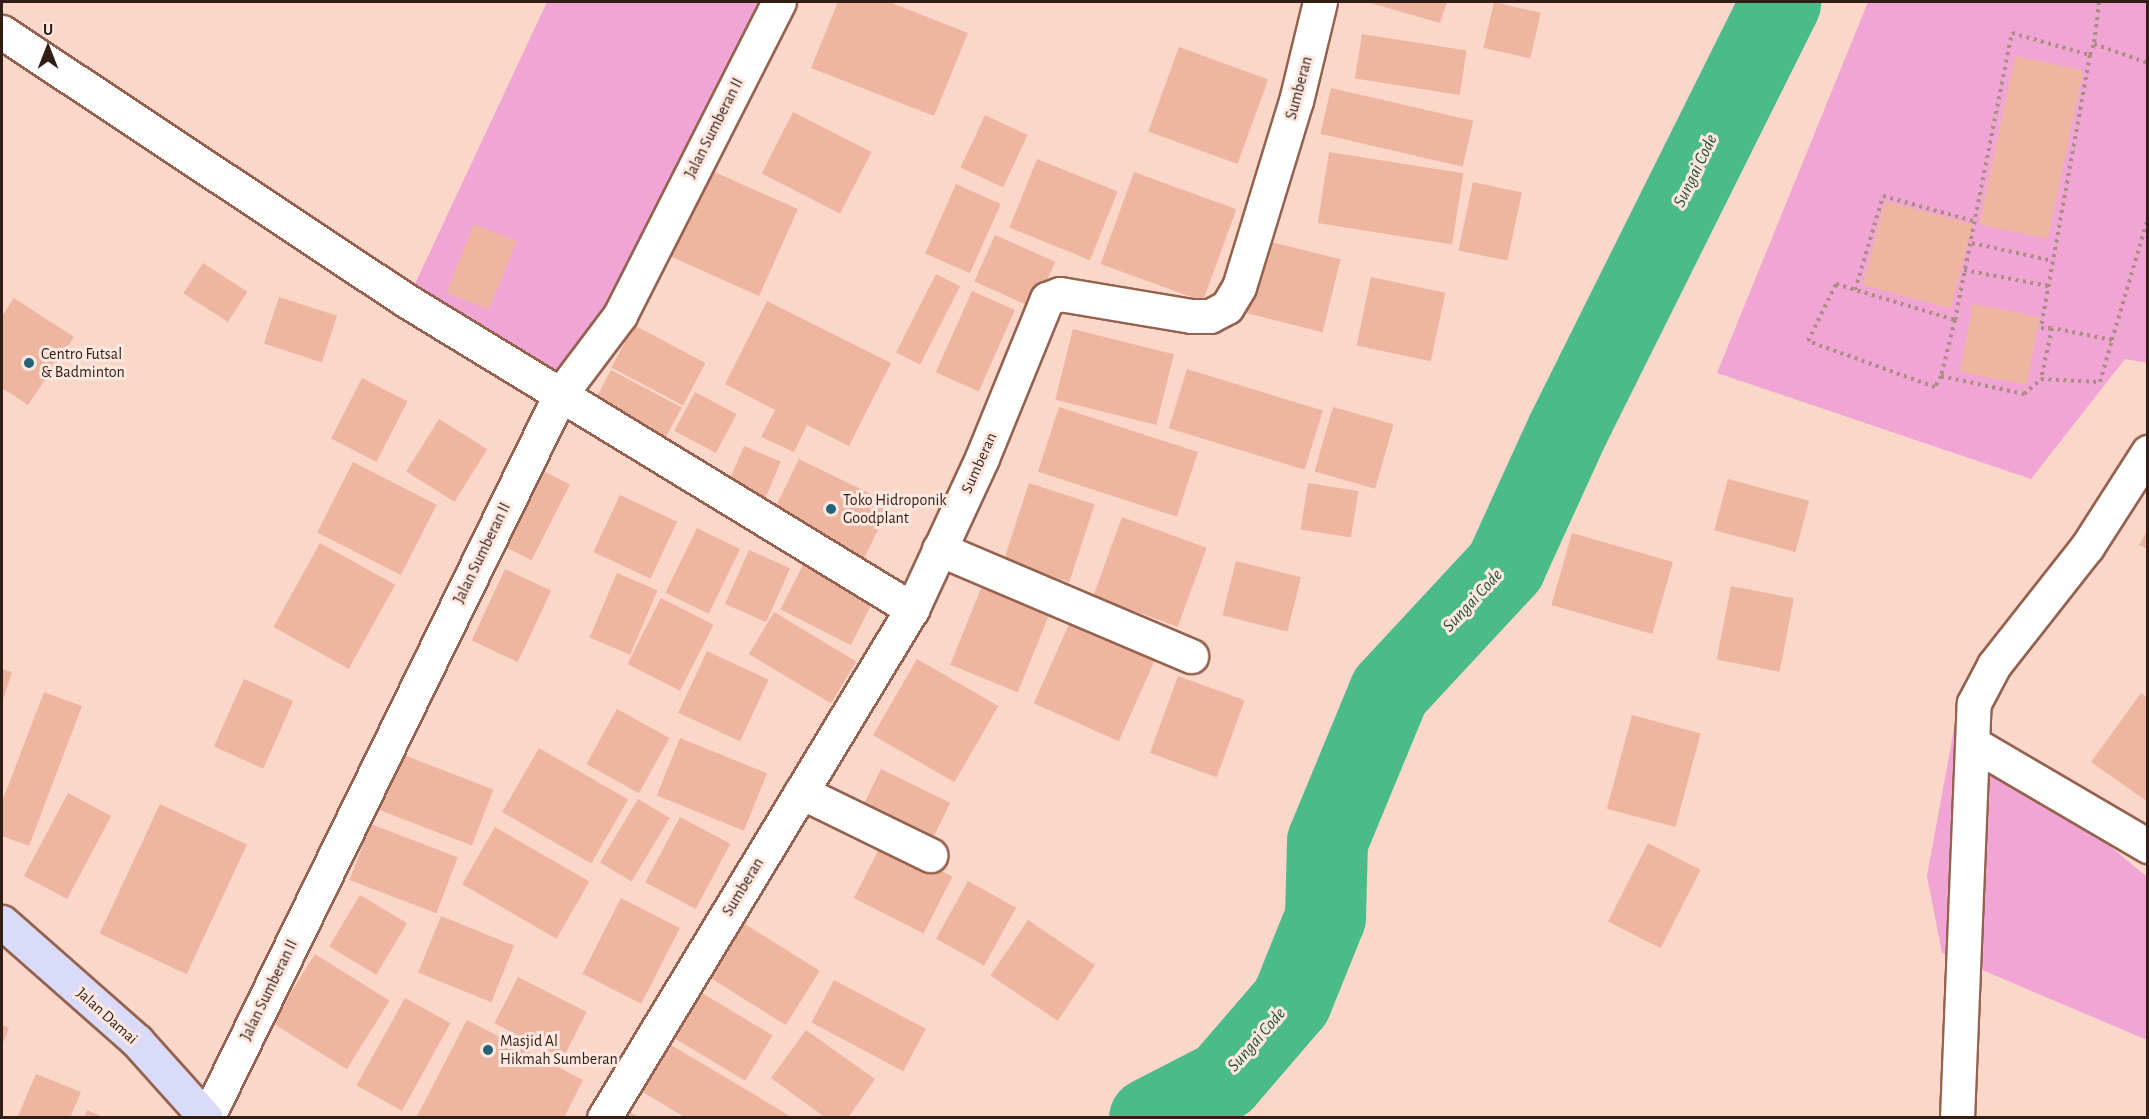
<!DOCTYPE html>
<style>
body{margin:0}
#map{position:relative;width:2149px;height:1119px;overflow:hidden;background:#fad7c9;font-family:"Alegreya Sans",sans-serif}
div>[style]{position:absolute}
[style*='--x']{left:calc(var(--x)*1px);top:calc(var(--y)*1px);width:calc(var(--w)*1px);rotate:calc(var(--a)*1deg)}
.green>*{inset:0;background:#f0a5d4}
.river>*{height:81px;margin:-40.5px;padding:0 40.5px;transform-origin:40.5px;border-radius:40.5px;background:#4bbb8a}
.building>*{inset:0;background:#eeb6a1;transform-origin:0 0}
.path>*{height:4px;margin-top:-2px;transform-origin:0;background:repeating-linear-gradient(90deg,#ab8d82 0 3px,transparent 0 7.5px)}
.roads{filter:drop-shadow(2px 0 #94624e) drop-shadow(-2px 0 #94624e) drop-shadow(0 2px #94624e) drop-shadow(0 -2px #94624e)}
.minor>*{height:33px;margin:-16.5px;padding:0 16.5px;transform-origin:16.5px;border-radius:16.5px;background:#fff}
.major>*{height:33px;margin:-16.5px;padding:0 16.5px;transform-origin:16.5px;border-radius:16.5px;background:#d9dbf8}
.dots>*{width:16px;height:16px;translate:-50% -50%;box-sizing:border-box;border:3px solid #fee7de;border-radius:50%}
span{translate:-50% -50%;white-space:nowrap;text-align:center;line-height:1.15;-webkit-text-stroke:6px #fee7de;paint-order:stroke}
.street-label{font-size:16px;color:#331e16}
.poi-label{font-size:16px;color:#331e16}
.left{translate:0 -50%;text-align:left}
.water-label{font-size:18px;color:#25523d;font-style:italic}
.frame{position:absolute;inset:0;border:3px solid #331e16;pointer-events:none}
.north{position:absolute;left:18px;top:18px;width:60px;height:60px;-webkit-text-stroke:4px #fee7de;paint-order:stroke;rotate:0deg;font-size:16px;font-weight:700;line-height:24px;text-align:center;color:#331e16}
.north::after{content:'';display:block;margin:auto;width:21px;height:27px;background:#331e16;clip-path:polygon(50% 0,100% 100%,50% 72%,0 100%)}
</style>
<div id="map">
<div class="green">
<i style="clip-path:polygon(547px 2px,769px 2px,560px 395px,407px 301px)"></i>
<i style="clip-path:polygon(1868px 2px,2147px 2px,2147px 363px,2125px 359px,2031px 479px,1717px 373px)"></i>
<i style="clip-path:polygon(1956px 718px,2147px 877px,2147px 1040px,1942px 953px,1927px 876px)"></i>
</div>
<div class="river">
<i style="--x:1149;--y:1118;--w:83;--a:-27.2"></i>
<i style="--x:1223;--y:1080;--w:104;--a:-49.3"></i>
<i style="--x:1291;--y:1001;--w:91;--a:-68"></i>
<i style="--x:1325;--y:917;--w:76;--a:-88.5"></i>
<i style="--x:1327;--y:841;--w:162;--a:-67.5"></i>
<i style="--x:1389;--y:691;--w:171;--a:-47.1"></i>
<i style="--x:1505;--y:566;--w:149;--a:-65.5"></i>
<i style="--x:1567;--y:430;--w:478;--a:-63.5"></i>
</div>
<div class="building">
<i style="clip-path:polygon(838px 2px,889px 2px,968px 33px,934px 116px,811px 68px)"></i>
<i style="clip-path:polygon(1367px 2px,1447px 2px,1440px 23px)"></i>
<i style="left:1494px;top:2px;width:48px;height:47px;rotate:13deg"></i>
<i style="left:1362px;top:34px;width:106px;height:45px;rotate:9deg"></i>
<i style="left:1179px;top:47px;width:95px;height:90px;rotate:20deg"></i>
<i style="left:2015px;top:56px;width:70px;height:172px;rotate:12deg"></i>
<i style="left:1331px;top:88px;width:146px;height:47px;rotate:13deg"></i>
<i style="left:793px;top:112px;width:88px;height:69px;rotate:27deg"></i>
<i style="left:985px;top:115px;width:47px;height:58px;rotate:25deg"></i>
<i style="left:1329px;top:152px;width:136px;height:72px;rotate:9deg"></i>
<i style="left:1037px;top:159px;width:87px;height:74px;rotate:22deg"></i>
<i style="left:701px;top:166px;width:106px;height:95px;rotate:24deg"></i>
<i style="left:1134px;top:172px;width:109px;height:98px;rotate:20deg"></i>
<i style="left:1473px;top:182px;width:50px;height:70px;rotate:12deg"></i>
<i style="left:956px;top:184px;width:49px;height:76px;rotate:24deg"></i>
<i style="left:1885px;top:201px;width:91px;height:87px;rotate:15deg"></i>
<i style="left:474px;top:224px;width:46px;height:74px;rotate:22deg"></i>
<i style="left:995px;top:235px;width:66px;height:51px;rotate:24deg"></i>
<i style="left:1263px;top:240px;width:80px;height:75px;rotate:14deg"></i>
<i style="left:203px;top:263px;width:53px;height:36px;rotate:33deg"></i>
<i style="left:936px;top:274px;width:27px;height:88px;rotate:27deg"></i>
<i style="left:1371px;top:277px;width:76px;height:70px;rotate:12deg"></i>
<i style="left:972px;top:291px;width:47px;height:89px;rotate:24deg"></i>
<i style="left:279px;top:297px;width:61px;height:49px;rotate:18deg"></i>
<i style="clip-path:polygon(14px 298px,74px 337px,28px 405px,2px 388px,2px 316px)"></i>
<i style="clip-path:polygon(767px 301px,891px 363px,849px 446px,807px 425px,794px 452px,761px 437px,775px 410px,725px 384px)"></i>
<i style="left:1973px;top:304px;width:68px;height:69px;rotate:11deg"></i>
<i style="left:634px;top:325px;width:81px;height:48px;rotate:28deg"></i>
<i style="left:1073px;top:329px;width:104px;height:73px;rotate:14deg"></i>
<i style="left:1187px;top:369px;width:142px;height:62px;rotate:17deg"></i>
<i style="left:611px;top:370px;width:80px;height:45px;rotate:28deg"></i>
<i style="left:362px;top:378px;width:51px;height:68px;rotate:27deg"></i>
<i style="left:695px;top:392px;width:47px;height:44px;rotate:28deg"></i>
<i style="left:1059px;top:407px;width:146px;height:68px;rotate:18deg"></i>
<i style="left:1333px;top:407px;width:63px;height:67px;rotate:16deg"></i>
<i style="left:439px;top:419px;width:57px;height:62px;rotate:32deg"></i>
<i style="left:744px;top:446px;width:40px;height:51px;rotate:23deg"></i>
<i style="left:799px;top:459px;width:102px;height:60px;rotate:26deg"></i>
<i style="left:353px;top:462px;width:94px;height:79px;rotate:27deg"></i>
<i style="left:530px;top:464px;width:45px;height:85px;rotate:27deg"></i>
<i style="left:1728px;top:479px;width:84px;height:53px;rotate:15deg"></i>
<i style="left:1029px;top:483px;width:69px;height:82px;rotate:18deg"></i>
<i style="left:1308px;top:483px;width:51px;height:47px;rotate:9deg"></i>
<i style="left:620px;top:495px;width:63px;height:63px;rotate:25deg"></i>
<i style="left:1122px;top:517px;width:90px;height:84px;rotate:20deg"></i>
<i style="left:697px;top:528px;width:48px;height:72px;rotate:26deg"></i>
<i style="clip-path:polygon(2148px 529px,2148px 549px,2139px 545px)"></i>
<i style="left:1572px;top:533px;width:105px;height:75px;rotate:16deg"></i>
<i style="left:320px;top:543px;width:86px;height:96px;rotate:29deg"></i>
<i style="left:749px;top:550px;width:45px;height:59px;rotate:24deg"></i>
<i style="left:1236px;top:561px;width:67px;height:56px;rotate:14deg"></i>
<i style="left:804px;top:563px;width:79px;height:52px;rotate:27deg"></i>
<i style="left:505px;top:569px;width:51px;height:79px;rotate:25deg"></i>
<i style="left:617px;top:573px;width:44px;height:70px;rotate:23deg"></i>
<i style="left:982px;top:586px;width:73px;height:85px;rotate:22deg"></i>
<i style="left:1731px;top:586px;width:64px;height:75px;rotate:11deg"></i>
<i style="left:661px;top:598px;width:59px;height:74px;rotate:27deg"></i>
<i style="left:774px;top:612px;width:96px;height:49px;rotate:31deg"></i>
<i style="left:1070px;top:622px;width:93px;height:89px;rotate:24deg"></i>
<i style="left:707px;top:651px;width:68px;height:68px;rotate:25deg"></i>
<i style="left:917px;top:659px;width:94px;height:88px;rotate:30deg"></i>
<i style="clip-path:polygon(2px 669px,12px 672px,2px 703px)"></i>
<i style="left:1178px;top:676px;width:71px;height:82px;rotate:20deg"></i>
<i style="left:244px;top:679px;width:54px;height:74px;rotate:24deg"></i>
<i style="clip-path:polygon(44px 692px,82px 706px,29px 846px,2px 836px,2px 802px)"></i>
<i style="clip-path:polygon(2141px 693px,2148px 698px,2148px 802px,2091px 762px)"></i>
<i style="left:617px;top:709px;width:60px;height:63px;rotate:29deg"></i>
<i style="left:1632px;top:715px;width:71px;height:97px;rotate:15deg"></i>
<i style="left:680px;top:738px;width:94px;height:62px;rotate:22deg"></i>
<i style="left:539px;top:748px;width:103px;height:74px;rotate:30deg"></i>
<i style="left:401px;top:754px;width:99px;height:60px;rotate:21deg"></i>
<i style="left:881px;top:769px;width:77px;height:47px;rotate:26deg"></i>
<i style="left:68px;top:793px;width:49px;height:94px;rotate:28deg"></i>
<i style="left:638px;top:799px;width:37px;height:74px;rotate:31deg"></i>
<i style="left:160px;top:804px;width:96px;height:143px;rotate:25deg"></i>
<i style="left:680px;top:817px;width:57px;height:74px;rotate:28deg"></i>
<i style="left:371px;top:824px;width:93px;height:60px;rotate:21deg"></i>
<i style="left:495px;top:827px;width:109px;height:66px;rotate:30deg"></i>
<i style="left:883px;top:841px;width:78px;height:64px;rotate:27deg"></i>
<i style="left:1648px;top:843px;width:59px;height:88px;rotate:27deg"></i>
<i style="left:968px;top:881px;width:55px;height:66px;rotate:29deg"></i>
<i style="left:360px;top:895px;width:55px;height:60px;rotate:31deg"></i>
<i style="left:621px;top:898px;width:66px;height:85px;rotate:27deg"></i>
<i style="left:441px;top:916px;width:79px;height:61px;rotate:22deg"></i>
<i style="left:1028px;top:920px;width:81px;height:67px;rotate:34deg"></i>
<i style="left:740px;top:921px;width:94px;height:64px;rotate:32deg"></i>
<i style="left:315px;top:954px;width:88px;height:81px;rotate:32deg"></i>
<i style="left:518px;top:977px;width:77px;height:52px;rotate:27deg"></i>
<i style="left:834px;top:980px;width:104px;height:48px;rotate:28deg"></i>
<i style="left:692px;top:987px;width:94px;height:53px;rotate:31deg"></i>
<i style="left:405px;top:998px;width:52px;height:100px;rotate:29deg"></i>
<i style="clip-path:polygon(467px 1020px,583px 1080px,564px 1118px,416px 1118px)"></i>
<i style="clip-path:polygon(2px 1025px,9px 1028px,2px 1045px)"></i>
<i style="clip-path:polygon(806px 1030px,875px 1079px,848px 1118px,826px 1118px,771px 1078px)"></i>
<i style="clip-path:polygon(664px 1041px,747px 1090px,793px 1118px,686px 1118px,636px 1088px)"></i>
<i style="clip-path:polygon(36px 1074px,81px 1092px,70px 1118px,17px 1118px)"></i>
<i style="clip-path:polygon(618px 1107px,641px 1118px,613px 1118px)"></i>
<i style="clip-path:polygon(87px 1110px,105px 1118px,84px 1118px)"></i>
</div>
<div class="path">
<i style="--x:2099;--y:2;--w:42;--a:96.8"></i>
<i style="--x:2094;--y:44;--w:57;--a:19.4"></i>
<i style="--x:2090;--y:55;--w:12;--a:-70"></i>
<i style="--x:1972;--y:243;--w:83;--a:12.5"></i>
<i style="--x:1964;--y:270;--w:86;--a:10.7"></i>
<i style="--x:1855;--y:290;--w:98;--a:-73.4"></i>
<i style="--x:1883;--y:196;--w:98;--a:15.5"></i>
<i style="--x:1955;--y:320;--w:293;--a:-78.8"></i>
<i style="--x:2012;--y:33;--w:81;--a:15.8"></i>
<i style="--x:2090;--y:55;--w:277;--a:100.2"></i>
<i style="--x:2041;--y:328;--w:11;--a:0"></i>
<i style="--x:2112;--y:340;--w:61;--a:-168.7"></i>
<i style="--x:2052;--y:328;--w:52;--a:102.2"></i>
<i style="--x:2041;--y:379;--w:59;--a:2.9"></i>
<i style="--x:2100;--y:382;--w:44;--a:-74.1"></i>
<i style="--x:2112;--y:340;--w:127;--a:-73.6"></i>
<i style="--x:1941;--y:376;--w:13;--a:119"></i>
<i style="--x:1935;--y:387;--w:135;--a:-160.1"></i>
<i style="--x:1808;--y:341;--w:64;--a:-63.8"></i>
<i style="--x:1836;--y:284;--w:124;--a:16.8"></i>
<i style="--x:1955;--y:320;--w:58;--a:104"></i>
<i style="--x:1941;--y:376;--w:85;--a:12.2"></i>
<i style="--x:2024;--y:394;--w:23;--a:-41"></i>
</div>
<div class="roads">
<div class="minor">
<i style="--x:2;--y:32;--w:486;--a:33.6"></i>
<i style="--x:407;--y:301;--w:592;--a:31.38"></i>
<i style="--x:939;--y:549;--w:274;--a:23"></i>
<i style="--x:1974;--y:744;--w:202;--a:30.4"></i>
<i style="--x:801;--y:792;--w:144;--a:26"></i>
<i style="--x:207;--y:1118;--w:805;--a:-63.98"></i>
<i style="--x:560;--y:395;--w:100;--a:-53.1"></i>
<i style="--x:620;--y:315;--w:351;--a:-63.1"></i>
<i style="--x:604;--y:1118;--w:595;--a:-58.82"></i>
<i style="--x:912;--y:609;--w:166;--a:-65.1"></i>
<i style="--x:982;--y:458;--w:172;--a:-67.8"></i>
<i style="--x:1047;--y:299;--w:14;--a:-21"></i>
<i style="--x:1060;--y:294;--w:133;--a:9.5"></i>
<i style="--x:1191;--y:316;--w:19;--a:0"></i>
<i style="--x:1210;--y:316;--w:19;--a:-28"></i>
<i style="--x:1227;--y:307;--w:23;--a:-59"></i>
<i style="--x:1239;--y:287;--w:195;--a:-73"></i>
<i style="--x:1296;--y:101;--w:102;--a:-76.4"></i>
<i style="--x:1957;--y:1118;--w:415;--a:-87.7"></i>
<i style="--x:1974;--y:703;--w:43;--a:-62.2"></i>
<i style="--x:1994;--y:665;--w:150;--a:-51.8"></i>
<i style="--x:2087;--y:547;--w:113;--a:-57.3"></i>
</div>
<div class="major">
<i style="--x:2;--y:922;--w:180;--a:41.4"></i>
<i style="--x:137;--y:1041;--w:103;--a:48.1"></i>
</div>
</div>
<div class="dots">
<i style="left:29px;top:363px;background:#226478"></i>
<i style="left:831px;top:509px;background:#226478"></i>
<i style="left:488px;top:1050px;background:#226478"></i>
</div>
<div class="street-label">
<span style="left:1299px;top:88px;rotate:-75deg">Sumberan</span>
<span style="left:714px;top:128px;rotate:-63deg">Jalan Sumberan II</span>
<span style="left:979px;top:463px;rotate:-66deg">Sumberan</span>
<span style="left:482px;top:553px;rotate:-64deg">Jalan Sumberan II</span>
<span style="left:743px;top:887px;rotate:-59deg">Sumberan</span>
<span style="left:269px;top:990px;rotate:-64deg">Jalan Sumberan II</span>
<span style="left:107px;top:1016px;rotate:42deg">Jalan Damai</span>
</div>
<div class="poi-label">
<span class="left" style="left:41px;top:363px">Centro Futsal<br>&amp; Badminton</span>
<span class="left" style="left:843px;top:509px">Toko Hidroponik<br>Goodplant</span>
<span class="left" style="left:500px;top:1050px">Masjid Al<br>Hikmah Sumberan</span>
</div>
<div class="water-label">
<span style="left:1696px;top:171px;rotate:-64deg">Sungai Code</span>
<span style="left:1473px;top:601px;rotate:-47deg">Sungai Code</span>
<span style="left:1257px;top:1040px;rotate:-49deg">Sungai Code</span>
</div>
<div class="frame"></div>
<div class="north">U</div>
</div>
